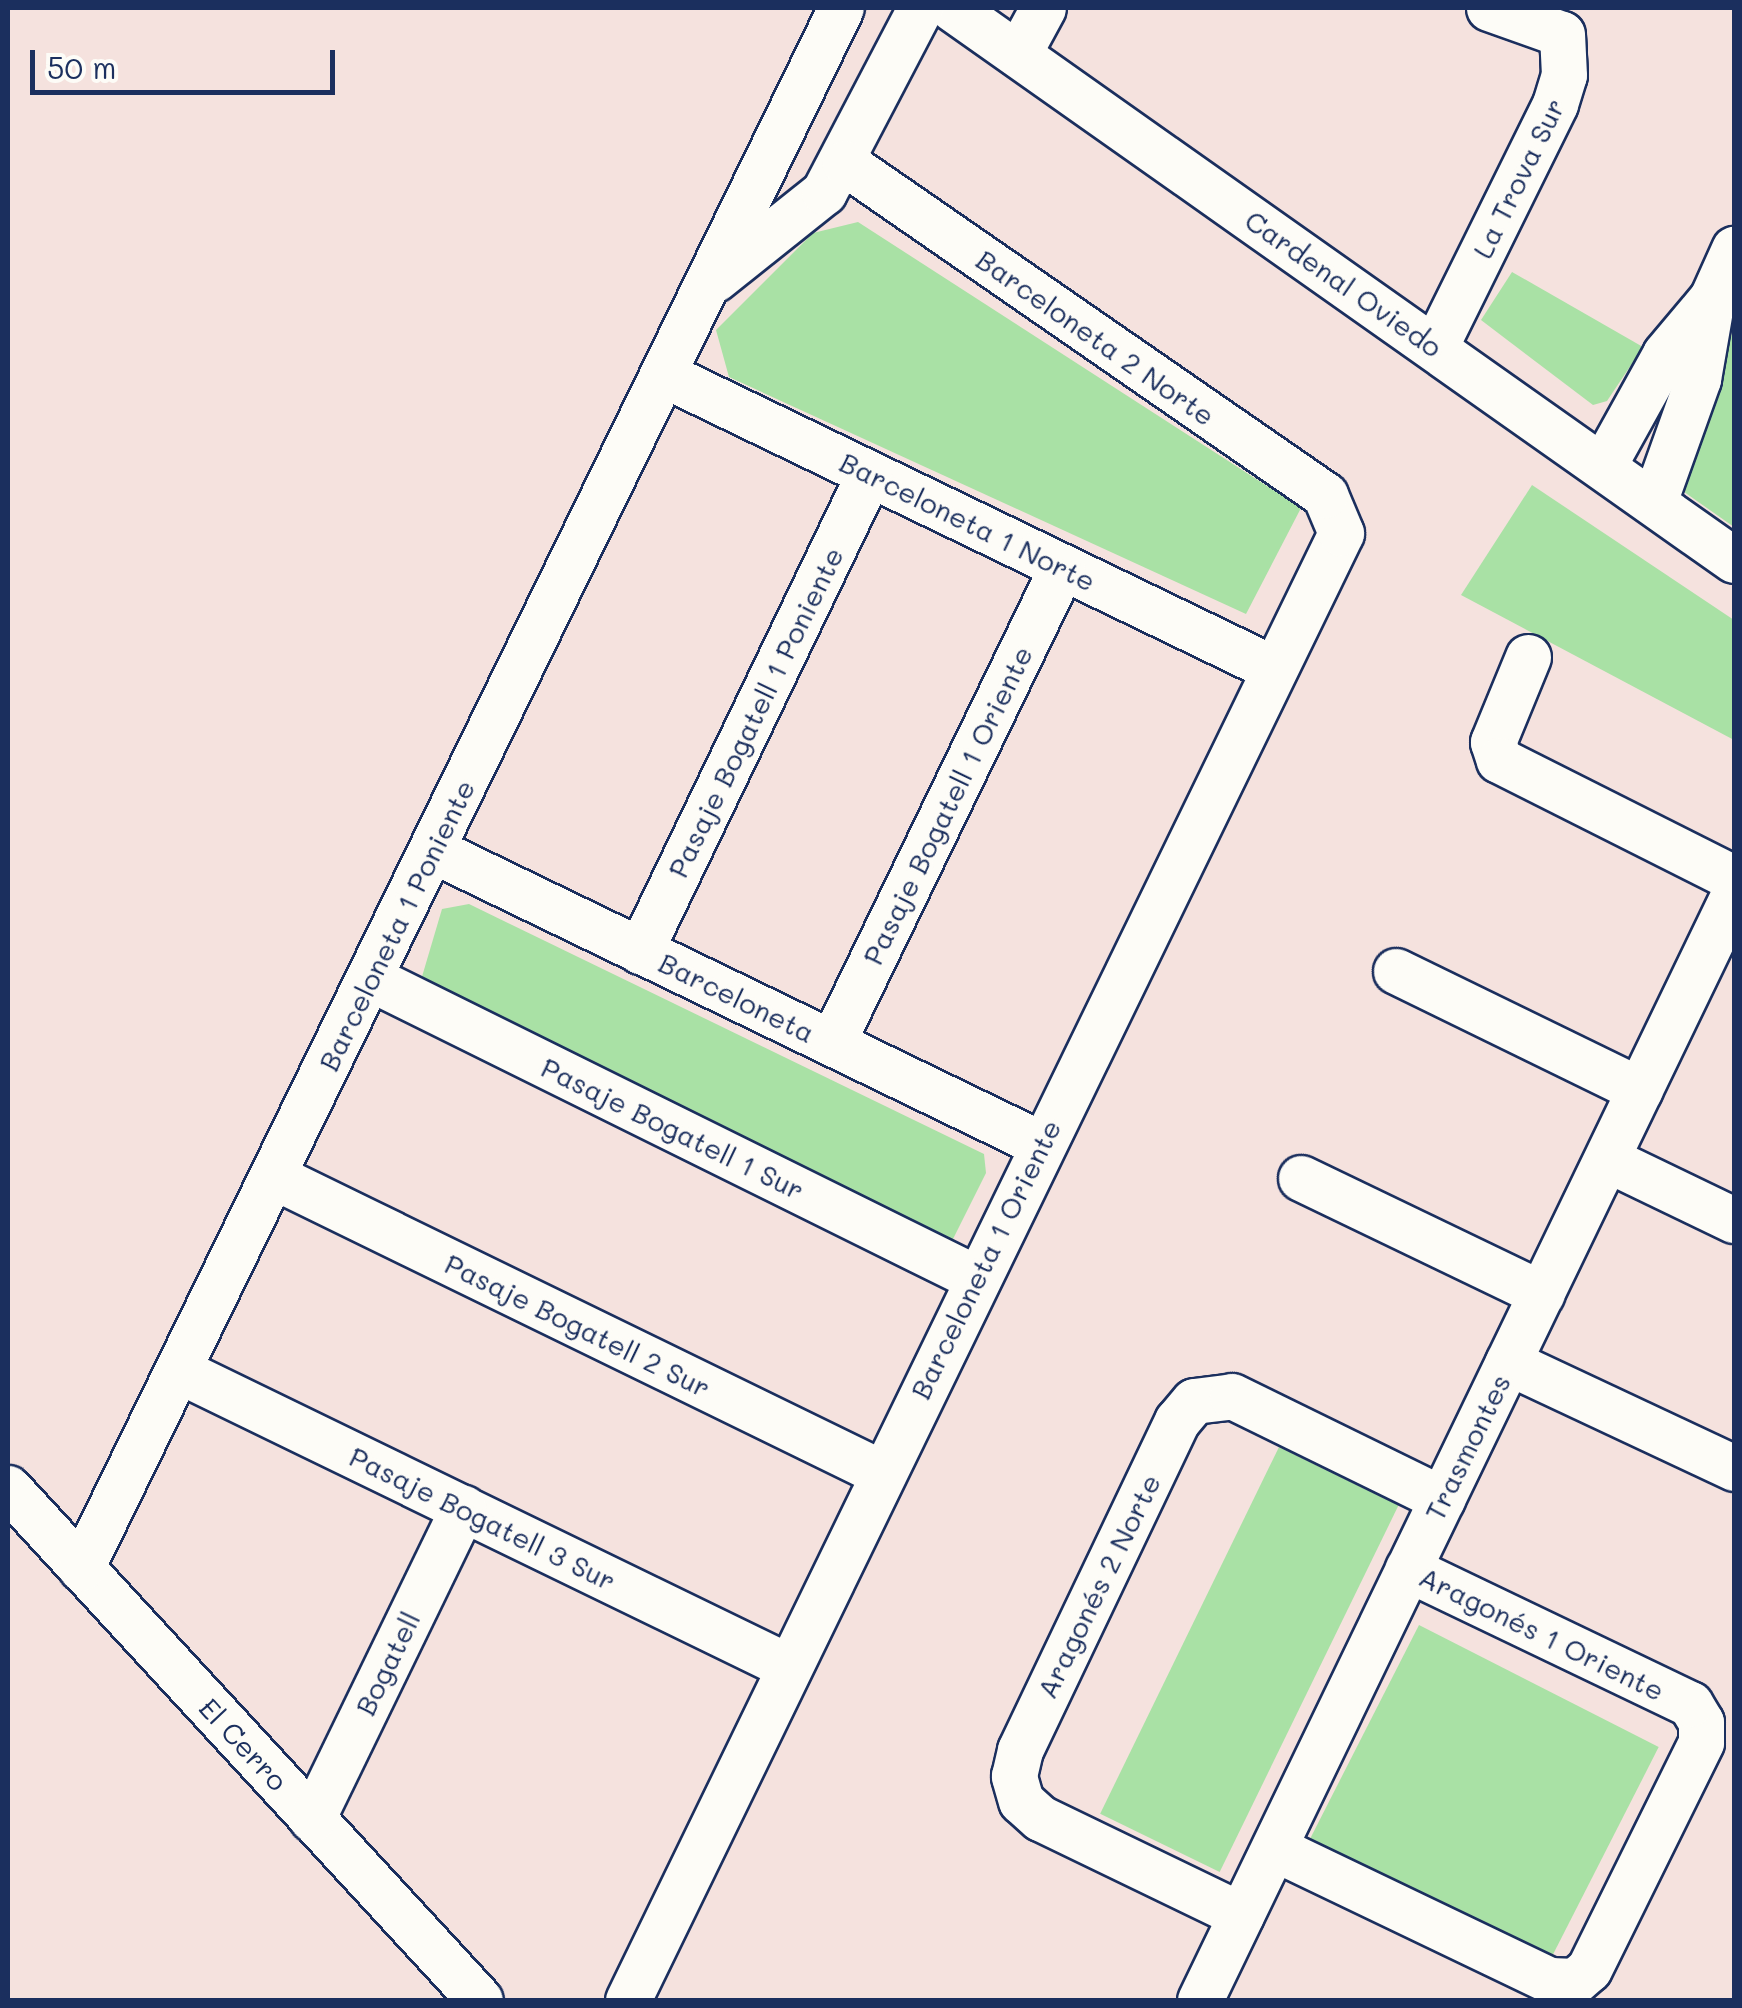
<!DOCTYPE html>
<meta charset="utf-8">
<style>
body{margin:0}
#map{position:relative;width:1742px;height:2008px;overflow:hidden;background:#f5e2de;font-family:Mali,sans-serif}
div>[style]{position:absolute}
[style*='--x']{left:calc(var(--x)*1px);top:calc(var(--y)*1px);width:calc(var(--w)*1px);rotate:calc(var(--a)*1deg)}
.green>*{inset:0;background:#a9e1a5;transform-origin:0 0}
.roads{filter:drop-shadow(2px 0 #1b2f5e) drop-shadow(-2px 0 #1b2f5e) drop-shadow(0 2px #1b2f5e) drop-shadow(0 -2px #1b2f5e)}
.minor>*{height:45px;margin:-22.5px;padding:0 22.5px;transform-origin:22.5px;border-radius:22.5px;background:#fdfcf7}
span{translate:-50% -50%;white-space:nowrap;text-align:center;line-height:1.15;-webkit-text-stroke:8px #fdfcf7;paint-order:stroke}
.street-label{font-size:28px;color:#1b2f5e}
.frame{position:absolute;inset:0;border:10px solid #1b2f5e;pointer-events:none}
.scale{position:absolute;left:30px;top:50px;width:305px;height:45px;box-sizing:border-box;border:5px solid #1b2f5e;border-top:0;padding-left:12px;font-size:30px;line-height:35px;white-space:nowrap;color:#1b2f5e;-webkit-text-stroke:8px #fdfcf7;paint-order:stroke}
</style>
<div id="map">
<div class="green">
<i style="clip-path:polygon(858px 222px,1301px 508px,1246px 614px,729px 377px,716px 330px,813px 233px)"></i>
<i style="clip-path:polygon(1512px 272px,1643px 347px,1607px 401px,1593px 405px,1481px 320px)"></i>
<i style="clip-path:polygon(1734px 325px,1734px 527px,1677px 487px,1708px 426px)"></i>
<i style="clip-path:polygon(1532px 485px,1734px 620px,1734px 740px,1461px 595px)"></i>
<i style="clip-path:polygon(469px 904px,984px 1154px,986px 1173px,951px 1243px,421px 980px,442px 909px)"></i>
<i style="left:1279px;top:1447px;width:133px;height:408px;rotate:26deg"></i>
<i style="left:1419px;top:1625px;width:269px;height:241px;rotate:27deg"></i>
</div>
<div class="roads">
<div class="minor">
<i style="--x:952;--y:8;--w:957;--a:35.22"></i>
<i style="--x:1489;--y:8;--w:77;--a:19.6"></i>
<i style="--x:1018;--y:54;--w:52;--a:-61.5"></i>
<i style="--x:715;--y:279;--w:139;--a:-38.6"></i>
<i style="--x:824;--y:192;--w:208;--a:-62.4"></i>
<i style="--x:1435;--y:347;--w:271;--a:-63.7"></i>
<i style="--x:1555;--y:104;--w:30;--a:-73"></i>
<i style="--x:1564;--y:75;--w:41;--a:-92.8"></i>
<i style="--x:665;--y:375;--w:672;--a:25.76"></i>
<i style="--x:1603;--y:466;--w:128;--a:-61"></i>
<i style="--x:1665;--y:354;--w:73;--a:-50"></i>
<i style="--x:1712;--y:298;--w:54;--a:-65.8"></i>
<i style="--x:1654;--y:502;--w:131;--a:-70.3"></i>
<i style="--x:1698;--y:379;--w:82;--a:-80.2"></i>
<i style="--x:1528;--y:657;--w:92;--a:112.4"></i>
<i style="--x:1493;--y:742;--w:19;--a:72"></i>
<i style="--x:1499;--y:760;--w:263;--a:26.7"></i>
<i style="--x:433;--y:850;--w:675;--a:25.81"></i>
<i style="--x:640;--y:951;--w:529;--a:-64.36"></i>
<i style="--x:1396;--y:971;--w:271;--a:26"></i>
<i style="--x:370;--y:978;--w:676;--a:26.34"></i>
<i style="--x:832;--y:1043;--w:529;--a:-64.21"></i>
<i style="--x:1607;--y:1159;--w:141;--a:25.7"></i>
<i style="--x:273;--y:1176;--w:678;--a:26"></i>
<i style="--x:1301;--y:1178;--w:267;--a:25.7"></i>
<i style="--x:1508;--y:1362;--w:250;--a:25.1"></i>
<i style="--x:178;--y:1370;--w:679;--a:25.92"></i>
<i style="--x:8;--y:1488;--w:696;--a:47.33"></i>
<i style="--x:81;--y:1568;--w:1735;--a:-64.03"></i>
<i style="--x:312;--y:1819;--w:346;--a:-64.1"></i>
<i style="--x:1274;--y:1848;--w:306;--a:25.6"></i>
<i style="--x:1550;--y:1980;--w:25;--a:2"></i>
<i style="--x:1575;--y:1981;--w:18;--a:-41"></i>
<i style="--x:1589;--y:1969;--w:253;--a:-63.7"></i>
<i style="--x:1701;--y:1742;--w:20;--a:-90"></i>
<i style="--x:1701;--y:1722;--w:21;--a:-121"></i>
<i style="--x:1690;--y:1704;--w:313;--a:-154.4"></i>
<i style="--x:1241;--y:1915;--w:223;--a:-154.2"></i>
<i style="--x:1040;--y:1818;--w:25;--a:-138"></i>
<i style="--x:1021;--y:1801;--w:26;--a:-106"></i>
<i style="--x:1014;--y:1776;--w:27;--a:-77"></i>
<i style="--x:1020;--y:1750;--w:365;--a:-64.5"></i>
<i style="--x:1177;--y:1421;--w:26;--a:-50"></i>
<i style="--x:1194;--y:1401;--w:38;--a:-7"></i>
<i style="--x:1232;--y:1396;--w:234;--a:26.1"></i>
<i style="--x:628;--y:2000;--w:1631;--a:-64.08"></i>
<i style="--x:1341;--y:533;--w:41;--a:-112.8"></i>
<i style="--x:1325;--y:495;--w:584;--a:-145.33"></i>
<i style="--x:1200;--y:2000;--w:1228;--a:-64.23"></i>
</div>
</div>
<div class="street-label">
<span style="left:1518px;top:178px;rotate:-64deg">La Trova Sur</span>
<span style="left:1344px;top:283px;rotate:35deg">Cardenal Oviedo</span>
<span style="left:1096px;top:337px;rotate:35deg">Barceloneta 2 Norte</span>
<span style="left:968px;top:521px;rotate:26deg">Barceloneta 1 Norte</span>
<span style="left:755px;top:712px;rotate:-64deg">Pasaje Bogatell 1 Poniente</span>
<span style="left:947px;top:805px;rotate:-64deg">Pasaje Bogatell 1 Oriente</span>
<span style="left:396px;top:925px;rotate:-64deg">Barceloneta 1 Poniente</span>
<span style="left:737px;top:997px;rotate:26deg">Barceloneta</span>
<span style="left:673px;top:1128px;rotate:26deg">Pasaje Bogatell 1 Sur</span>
<span style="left:985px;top:1259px;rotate:-64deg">Barceloneta 1 Oriente</span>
<span style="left:578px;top:1325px;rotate:26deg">Pasaje Bogatell 2 Sur</span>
<span style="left:1467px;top:1447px;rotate:-64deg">Trasmontes</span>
<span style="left:483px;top:1518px;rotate:26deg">Pasaje Bogatell 3 Sur</span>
<span style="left:1098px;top:1586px;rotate:-64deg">Aragonés 2 Norte</span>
<span style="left:1542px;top:1633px;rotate:26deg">Aragonés 1 Oriente</span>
<span style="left:387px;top:1663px;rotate:-64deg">Bogatell</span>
<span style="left:244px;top:1744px;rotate:47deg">El Cerro</span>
</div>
<div class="frame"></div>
<div class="scale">50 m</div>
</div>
